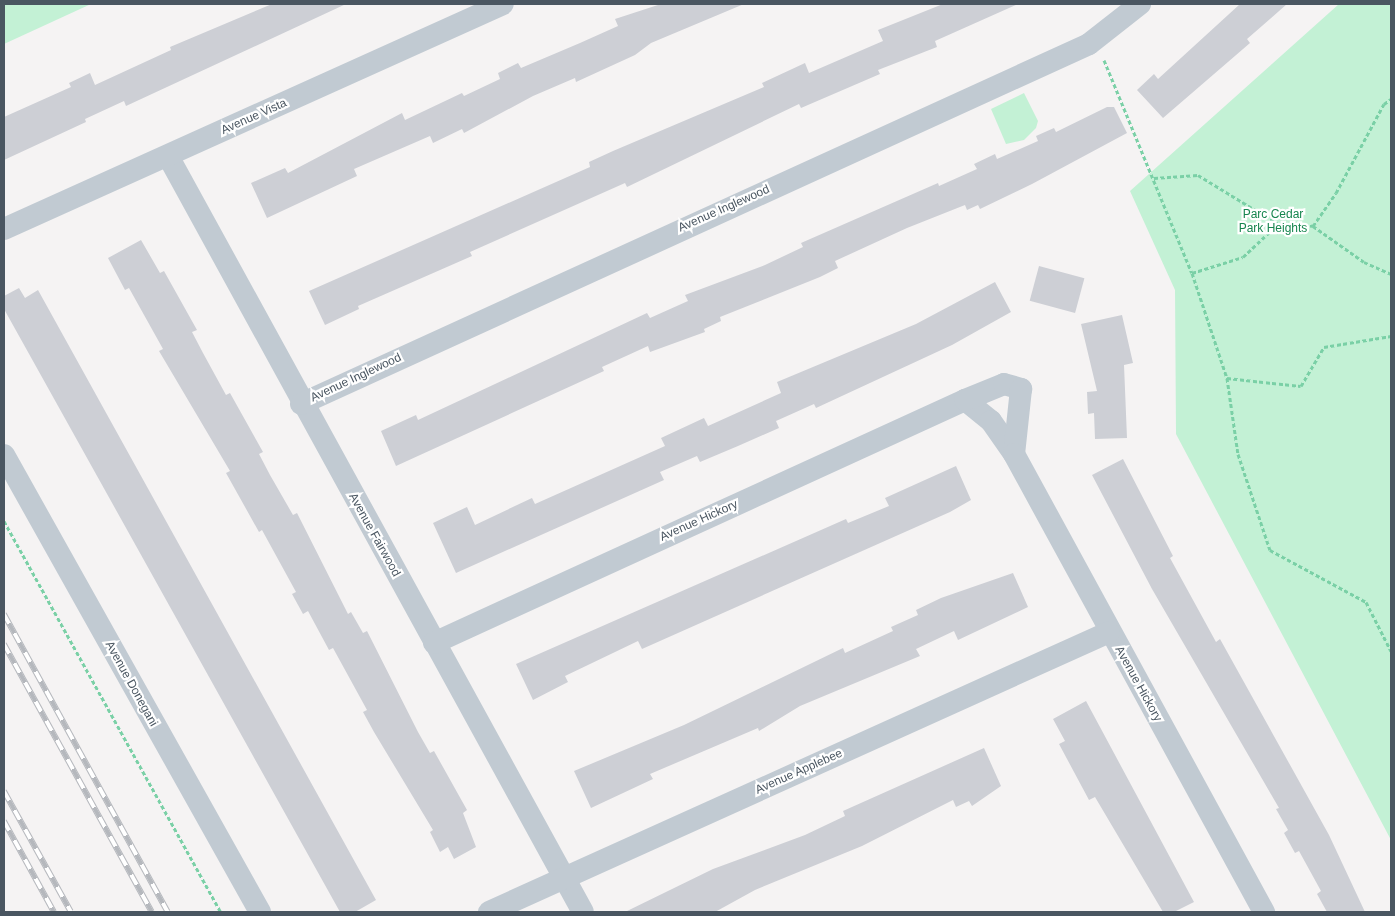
<!DOCTYPE html>
<style>
body{margin:0}
#map{position:relative;width:1395px;height:916px;overflow:hidden;background:#f5f3f3;font-family:Arial,sans-serif}
div>[style]{position:absolute}
[style*='--x']{left:calc(var(--x)*1px);top:calc(var(--y)*1px);width:calc(var(--w)*1px);rotate:calc(var(--a)*1deg)}
.green>*{inset:0;background:#c3f1d5}
.building>*{inset:0;background:#cdcfd5;transform-origin:0 0}
.path>*{height:3px;margin-top:-1.5px;transform-origin:0;background:repeating-linear-gradient(90deg,#7ad0a6 0 4px,transparent 0 6.5px)}
.minor>*{height:22px;margin:-11px;padding:0 11px;transform-origin:11px;border-radius:11px;background:#c1cad2}
.rail>*{height:5.5px;margin-top:-2.75px;transform-origin:0;background:repeating-linear-gradient(90deg,#fff 0 11px,#b5b8bd 0 22px);box-sizing:border-box;border-block:1px solid #b5b8bd}
span{translate:-50% -50%;white-space:nowrap;text-align:center;line-height:1.15;-webkit-text-stroke:4.5px #fff;paint-order:stroke}
.street-label{font-size:12px;color:#4a5661}
.park-label{font-size:12px;color:#17864f}
.frame{position:absolute;inset:0;border:5px solid #4a5661;pointer-events:none}
</style>
<div id="map">
<div class="green">
<i style="clip-path:polygon(4px 4px,91px 4px,4px 44px)"></i>
<i style="clip-path:polygon(1339px 4px,1391px 4px,1391px 840px,1176px 434px,1175px 290px,1130px 191px)"></i>
<i style="clip-path:polygon(1024px 93px,1038px 121px,1036px 128px,1024px 140px,1006px 144px,991px 109px)"></i>
</div>
<div class="building">
<i style="clip-path:polygon(272px 4px,346px 4px,126px 106px,124px 101px,85px 119px,86px 122px,4px 160px,4px 117px,71px 87px,69px 83px,90px 73px,95px 85px,171px 50px,170px 47px)"></i>
<i style="clip-path:polygon(661px 4px,744px 4px,651px 43px,635px 55px,576px 82px,575px 78px,533px 96px,464px 133px,462px 129px,433px 143px,430px 136px,354px 169px,357px 176px,267px 218px,251px 183px,285px 168px,288px 173px,402px 113px,405px 120px,462px 93px,464px 96px,500px 79px,498px 73px,518px 63px,521px 68px,580px 43px,618px 26px,615px 19px)"></i>
<i style="clip-path:polygon(943px 4px,1018px 4px,935px 41px,937px 47px,878px 70px,880px 74px,801px 108px,799px 104px,627px 187px,625px 183px,470px 252px,472px 256px,358px 306px,359px 309px,325px 325px,309px 291px,590px 167px,589px 162px,613px 151px,764px 87px,762px 83px,805px 63px,809px 73px,883px 41px,878px 30px)"></i>
<i style="clip-path:polygon(1240px 4px,1287px 4px,1247px 39px,1250px 43px,1163px 118px,1137px 90px,1154px 74px,1158px 79px)"></i>
<i style="clip-path:polygon(1107px 107px,1114px 107px,1127px 133px,1032px 184px,980px 209px,978px 205px,967px 210px,965px 205px,907px 228px,835px 261px,838px 268px,820px 277px,720px 317px,721px 321px,704px 329px,705px 332px,650px 352px,648px 346px,602px 367px,604px 371px,396px 466px,381px 431px,416px 415px,418px 420px,647px 313px,650px 318px,688px 301px,685px 295px,765px 265px,803px 247px,801px 243px,938px 183px,939px 186px,977px 169px,974px 164px,995px 154px,997px 159px,1038px 141px,1036px 136px,1054px 128px,1056px 132px)"></i>
<i style="clip-path:polygon(141px 240px,160px 273px,164px 271px,197px 330px,192px 332px,203px 353px,226px 395px,230px 393px,263px 452px,259px 454px,270px 475px,293px 515px,297px 513px,348px 614px,351px 612px,363px 633px,367px 631px,418px 732px,430px 753px,434px 751px,467px 810px,463px 813px,476px 847px,454px 859px,448px 847px,440px 852px,430px 832px,433px 830px,374px 732px,363px 712px,367px 710px,333px 648px,329px 650px,308px 611px,303px 614px,292px 594px,296px 592px,262px 530px,259px 532px,226px 473px,230px 471px,159px 351px,163px 349px,129px 288px,125px 290px,108px 258px)"></i>
<i style="left:1039px;top:266px;width:47px;height:36px;rotate:15deg"></i>
<i style="clip-path:polygon(995px 282px,1011px 312px,952px 345px,816px 408px,814px 404px,776px 421px,779px 428px,738px 446px,700px 462px,697px 456px,660px 472px,664px 480px,456px 573px,433px 523px,467px 507px,475px 525px,532px 498px,535px 504px,665px 446px,661px 438px,704px 418px,708px 426px,781px 393px,777px 382px,916px 324px)"></i>
<i style="clip-path:polygon(19px 288px,25px 298px,38px 290px,376px 900px,355px 912px,340px 912px,4px 309px,4px 296px)"></i>
<i style="clip-path:polygon(1122px 315px,1133px 363px,1124px 365px,1127px 438px,1095px 439px,1094px 413px,1088px 414px,1087px 392px,1097px 391px,1081px 324px)"></i>
<i style="clip-path:polygon(1123px 459px,1173px 556px,1170px 558px,1216px 642px,1220px 639px,1329px 835px,1365px 912px,1327px 912px,1317px 894px,1321px 891px,1299px 851px,1295px 853px,1284px 833px,1288px 830px,1276px 809px,1279px 808px,1152px 589px,1092px 475px)"></i>
<i style="clip-path:polygon(956px 466px,971px 500px,950px 512px,642px 649px,638px 641px,565px 676px,568px 682px,533px 700px,516px 664px,846px 519px,848px 523px,889px 506px,885px 498px)"></i>
<i style="clip-path:polygon(1013px 573px,1028px 607px,958px 640px,954px 631px,916px 649px,920px 656px,800px 706px,759px 731px,758px 728px,650px 774px,653px 779px,591px 808px,574px 771px,684px 725px,843px 648px,845px 653px,893px 631px,891px 627px,918px 615px,916px 610px,941px 598px)"></i>
<i style="clip-path:polygon(1086px 701px,1194px 902px,1174px 912px,1163px 912px,1095px 797px,1089px 800px,1059px 744px,1065px 741px,1053px 719px)"></i>
<i style="clip-path:polygon(984px 748px,1001px 786px,972px 806px,969px 801px,956px 807px,953px 800px,862px 846px,755px 890px,715px 912px,625px 912px,713px 869px,805px 835px,845px 816px,843px 811px)"></i>
</div>
<div class="path">
<i style="--x:1104;--y:60;--w:230;--a:67.6"></i>
<i style="--x:1192;--y:273;--w:111;--a:71.6"></i>
<i style="--x:1227;--y:378;--w:77;--a:81.8"></i>
<i style="--x:1238;--y:454;--w:101;--a:71.6"></i>
<i style="--x:1270;--y:550;--w:109;--a:28.4"></i>
<i style="--x:1366;--y:602;--w:55;--a:63"></i>
<i style="--x:1154;--y:178;--w:44;--a:-3.9"></i>
<i style="--x:1198;--y:175;--w:94;--a:31.5"></i>
<i style="--x:1313;--y:226;--w:40;--a:-55.1"></i>
<i style="--x:1336;--y:193;--w:101;--a:-61.7"></i>
<i style="--x:1384;--y:104;--w:9;--a:-36"></i>
<i style="--x:1192;--y:273;--w:53;--a:-17.4"></i>
<i style="--x:1243;--y:257;--w:48;--a:-43.3"></i>
<i style="--x:1278;--y:224;--w:35;--a:3"></i>
<i style="--x:1313;--y:226;--w:62;--a:35.2"></i>
<i style="--x:1364;--y:262;--w:30;--a:24"></i>
<i style="--x:1227;--y:378;--w:74;--a:6.2"></i>
<i style="--x:1301;--y:386;--w:45;--a:-59.5"></i>
<i style="--x:1324;--y:347;--w:68;--a:-9.3"></i>
<i style="--x:4;--y:521;--w:447;--a:61"></i>
</div>
<div class="minor">
<i style="--x:168;--y:156;--w:862;--a:61.24"></i>
<i style="--x:4;--y:229;--w:547;--a:-24.27"></i>
<i style="--x:965;--y:400;--w:33;--a:39"></i>
<i style="--x:991;--y:421;--w:40;--a:55.1"></i>
<i style="--x:301;--y:404;--w:866;--a:-24.55"></i>
<i style="--x:1089;--y:44;--w:65;--a:-38.1"></i>
<i style="--x:4;--y:455;--w:524;--a:60.74"></i>
<i style="--x:434;--y:643;--w:584;--a:-24.59"></i>
<i style="--x:965;--y:400;--w:42;--a:-22.3"></i>
<i style="--x:1004;--y:384;--w:18;--a:16"></i>
<i style="--x:1021;--y:389;--w:65;--a:96.1"></i>
<i style="--x:1014;--y:454;--w:522;--a:61.37"></i>
<i style="--x:489;--y:912;--w:680;--a:-24.3"></i>
</div>
<div class="rail">
<i style="--x:4;--y:614;--w:340;--a:61.2"></i>
<i style="--x:4;--y:644;--w:306;--a:61.1"></i>
<i style="--x:4;--y:791;--w:138;--a:61"></i>
<i style="--x:4;--y:821;--w:104;--a:61.2"></i>
</div>
<div class="street-label">
<span style="left:254px;top:117px;rotate:-24deg">Avenue Vista</span>
<span style="left:724px;top:209px;rotate:-24deg">Avenue Inglewood</span>
<span style="left:356px;top:378px;rotate:-25deg">Avenue Inglewood</span>
<span style="left:699px;top:521px;rotate:-24deg">Avenue Hickory</span>
<span style="left:374px;top:535px;rotate:61deg">Avenue Fairwood</span>
<span style="left:131px;top:684px;rotate:61deg">Avenue Donegani</span>
<span style="left:1138px;top:684px;rotate:61deg">Avenue Hickory</span>
<span style="left:799px;top:772px;rotate:-24deg">Avenue Applebee</span>
</div>
<div class="park-label">
<span style="left:1273px;top:222px">Parc Cedar<br>Park Heights</span>
</div>
<div class="frame"></div>
</div>
